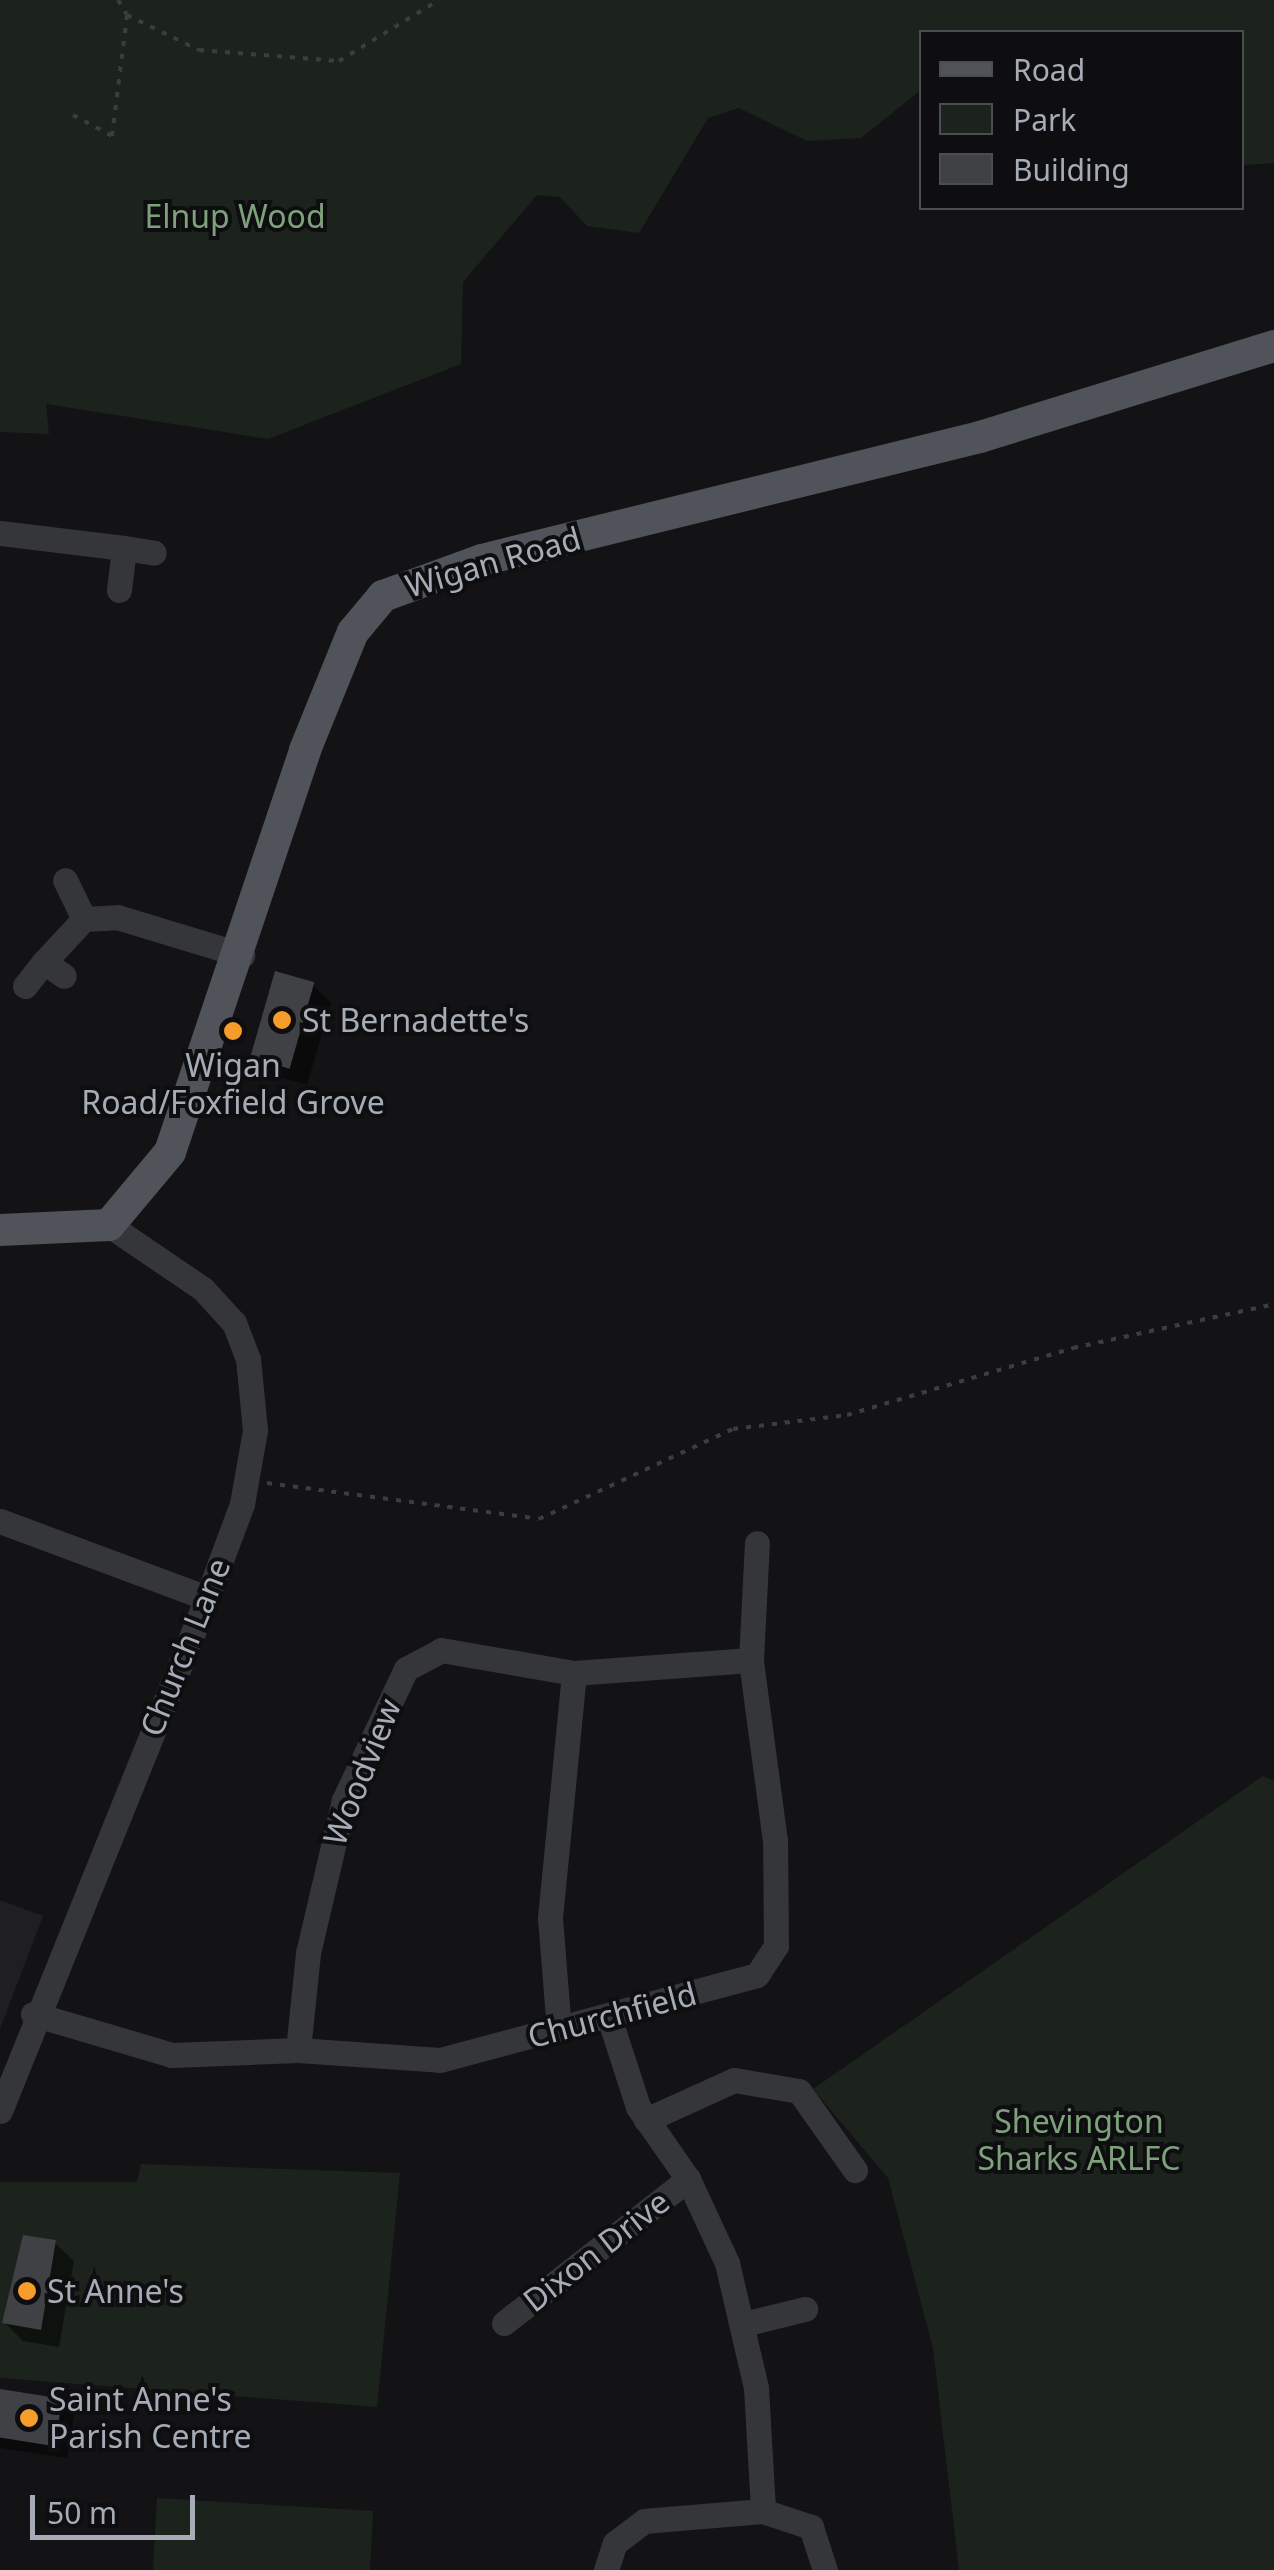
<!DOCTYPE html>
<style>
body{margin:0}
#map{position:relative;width:1274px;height:2570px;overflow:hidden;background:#131315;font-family:"Noto Sans",sans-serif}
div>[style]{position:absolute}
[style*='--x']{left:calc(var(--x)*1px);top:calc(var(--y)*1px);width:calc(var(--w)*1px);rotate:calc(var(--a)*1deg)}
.built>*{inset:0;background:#1f1f22}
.green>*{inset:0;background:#1b231c}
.shadow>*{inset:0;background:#0007}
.building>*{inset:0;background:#3f4145;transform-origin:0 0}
.path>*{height:4px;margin-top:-2px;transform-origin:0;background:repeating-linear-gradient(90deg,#3a3d41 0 5px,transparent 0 13px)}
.minor>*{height:25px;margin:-12.5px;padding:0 12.5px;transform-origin:12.5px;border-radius:12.5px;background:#34363a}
.major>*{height:32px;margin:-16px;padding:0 16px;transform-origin:16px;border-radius:16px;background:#505359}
.dots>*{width:28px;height:28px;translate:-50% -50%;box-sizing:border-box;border:5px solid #0e0e10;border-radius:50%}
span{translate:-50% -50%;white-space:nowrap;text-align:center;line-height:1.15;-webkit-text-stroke:8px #0e0e10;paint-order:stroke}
.park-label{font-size:32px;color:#7da17b}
.street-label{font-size:32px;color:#a5acb6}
.poi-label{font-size:32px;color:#a5acb6}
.left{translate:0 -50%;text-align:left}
.legend{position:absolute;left:919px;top:30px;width:325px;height:180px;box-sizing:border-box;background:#0e0e10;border:2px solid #4a4d52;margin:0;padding:12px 18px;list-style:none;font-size:30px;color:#a5acb6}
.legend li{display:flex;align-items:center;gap:20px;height:50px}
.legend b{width:50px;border:2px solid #4a4d52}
.scale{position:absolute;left:30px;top:2495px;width:165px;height:45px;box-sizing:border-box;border:5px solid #a5acb6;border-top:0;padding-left:12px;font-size:30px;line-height:35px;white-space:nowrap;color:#a5acb6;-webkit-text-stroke:8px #0e0e10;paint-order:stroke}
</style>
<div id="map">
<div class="built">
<i style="clip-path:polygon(0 1900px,43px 1916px,0 2029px)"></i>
</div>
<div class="green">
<i style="clip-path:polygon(0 0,1274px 0,1274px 163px,1242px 165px,1242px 32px,922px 32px,921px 90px,861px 138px,807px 141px,739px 108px,708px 118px,639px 233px,587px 226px,560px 197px,537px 195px,463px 282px,461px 364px,268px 439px,46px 404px,49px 434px,0 432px)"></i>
<i style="clip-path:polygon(1263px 1776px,1274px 1781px,1274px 2570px,959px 2570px,933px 2348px,888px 2178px,813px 2089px)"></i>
<i style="clip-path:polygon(141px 2164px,400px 2173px,377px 2407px,0 2378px,0 2182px,137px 2182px)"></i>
<i style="clip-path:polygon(157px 2498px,373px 2511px,370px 2570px,153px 2570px)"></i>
</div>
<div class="shadow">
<i style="clip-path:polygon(312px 984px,331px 1003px,307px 1085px,272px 1075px,253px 1056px)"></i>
<i style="clip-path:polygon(55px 2243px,74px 2261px,59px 2347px,23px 2341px,5px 2323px)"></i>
<i style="clip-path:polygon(0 2392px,61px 2401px,74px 2415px,67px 2458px,0 2448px)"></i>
</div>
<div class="building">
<i style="left:275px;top:971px;width:41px;height:90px;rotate:16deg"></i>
<i style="clip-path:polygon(23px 2235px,56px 2240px,41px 2330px,2px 2323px)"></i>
<i style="left:0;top:2389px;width:63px;height:48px;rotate:9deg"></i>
</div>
<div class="path">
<i style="--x:118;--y:0;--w:17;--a:59"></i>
<i style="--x:127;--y:15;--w:80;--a:25.9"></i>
<i style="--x:199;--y:50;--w:140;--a:4.5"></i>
<i style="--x:339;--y:61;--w:117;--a:-31.4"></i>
<i style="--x:73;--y:115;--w:44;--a:28.3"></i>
<i style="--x:112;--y:136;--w:122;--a:-82.9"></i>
<i style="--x:267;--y:1483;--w:274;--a:7.5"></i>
<i style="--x:539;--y:1519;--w:214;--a:-24.9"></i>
<i style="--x:733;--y:1429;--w:115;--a:-7"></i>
<i style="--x:847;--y:1415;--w:236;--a:-16.5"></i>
<i style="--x:1073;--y:1348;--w:206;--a:-12.3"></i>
</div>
<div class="minor">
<i style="--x:0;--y:533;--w:125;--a:6.9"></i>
<i style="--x:119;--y:590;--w:42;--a:-83.2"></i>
<i style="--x:124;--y:548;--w:30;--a:9"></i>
<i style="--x:84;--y:919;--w:33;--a:-3"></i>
<i style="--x:117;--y:917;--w:131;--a:16.9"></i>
<i style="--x:44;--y:962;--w:59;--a:-47.1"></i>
<i style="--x:84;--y:919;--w:43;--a:-116"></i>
<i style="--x:25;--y:986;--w:31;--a:-52"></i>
<i style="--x:44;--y:962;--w:24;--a:35"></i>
<i style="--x:0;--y:1521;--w:221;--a:20.4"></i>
<i style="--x:574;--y:1673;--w:177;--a:-4.2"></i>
<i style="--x:33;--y:2014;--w:145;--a:16.4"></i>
<i style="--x:172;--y:2055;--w:126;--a:-2.3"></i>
<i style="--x:298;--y:2050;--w:142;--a:4"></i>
<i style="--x:440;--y:2060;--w:328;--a:-15"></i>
<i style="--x:757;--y:1975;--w:35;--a:-57"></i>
<i style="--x:776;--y:1946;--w:105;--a:-90.5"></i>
<i style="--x:775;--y:1841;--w:183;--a:-97.6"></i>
<i style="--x:751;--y:1660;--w:117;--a:-87.1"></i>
<i style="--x:609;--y:2017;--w:95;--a:72.1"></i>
<i style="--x:638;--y:2107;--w:88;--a:55.2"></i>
<i style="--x:688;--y:2179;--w:93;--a:65.1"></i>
<i style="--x:727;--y:2263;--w:128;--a:76.9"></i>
<i style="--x:756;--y:2388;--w:123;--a:86.7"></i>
<i style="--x:298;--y:2050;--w:98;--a:-84.1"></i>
<i style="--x:308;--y:1953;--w:157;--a:-76.8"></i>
<i style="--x:344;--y:1800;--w:145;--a:-64.7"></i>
<i style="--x:406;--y:1669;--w:40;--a:-28"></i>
<i style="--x:441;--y:1650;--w:135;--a:9.8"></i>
<i style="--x:574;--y:1673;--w:246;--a:95.6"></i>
<i style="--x:550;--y:1918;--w:111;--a:85.4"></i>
<i style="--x:0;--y:2111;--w:553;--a:-68.03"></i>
<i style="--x:207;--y:1598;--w:100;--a:-69.6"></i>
<i style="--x:242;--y:1504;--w:75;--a:-80"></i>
<i style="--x:255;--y:1430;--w:71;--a:-95.6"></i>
<i style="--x:248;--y:1359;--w:39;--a:-111"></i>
<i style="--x:234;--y:1323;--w:46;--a:-132.4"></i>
<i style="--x:203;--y:1289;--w:114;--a:-145.8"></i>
<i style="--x:646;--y:2120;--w:97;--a:-24.4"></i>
<i style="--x:734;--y:2080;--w:66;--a:9.6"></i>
<i style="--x:799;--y:2091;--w:97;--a:54.7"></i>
<i style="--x:504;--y:2323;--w:234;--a:-38"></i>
<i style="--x:743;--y:2324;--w:64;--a:-13.6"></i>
<i style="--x:606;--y:2570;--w:28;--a:-72"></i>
<i style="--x:615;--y:2543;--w:36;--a:-37"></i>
<i style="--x:644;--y:2521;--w:119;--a:-4.8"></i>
<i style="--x:763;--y:2511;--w:51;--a:18.4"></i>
<i style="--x:811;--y:2527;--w:45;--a:72"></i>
</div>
<div class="major">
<i style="--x:0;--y:1230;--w:109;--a:-2.6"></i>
<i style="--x:109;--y:1225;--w:95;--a:-50.1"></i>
<i style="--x:170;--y:1152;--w:424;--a:-71.4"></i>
<i style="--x:305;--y:750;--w:127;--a:-67.9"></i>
<i style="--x:353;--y:632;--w:47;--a:-50.2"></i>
<i style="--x:383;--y:596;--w:105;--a:-20"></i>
<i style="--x:482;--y:560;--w:513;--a:-13.87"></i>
<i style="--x:980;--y:437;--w:308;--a:-17.2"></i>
</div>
<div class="dots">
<i style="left:282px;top:1020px;background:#f59c2b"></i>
<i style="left:233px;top:1031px;background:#f59c2b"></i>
<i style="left:27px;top:2291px;background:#f59c2b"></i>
<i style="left:29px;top:2418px;background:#f59c2b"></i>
</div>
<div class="park-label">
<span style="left:235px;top:216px">Elnup Wood</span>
<span style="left:1079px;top:2140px">Shevington<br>Sharks ARLFC</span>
</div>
<div class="street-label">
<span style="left:493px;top:562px;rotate:-16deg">Wigan Road</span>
<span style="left:185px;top:1647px;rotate:-68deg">Church Lane</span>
<span style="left:362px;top:1772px;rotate:-68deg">Woodview</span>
<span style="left:612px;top:2015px;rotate:-15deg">Churchfield</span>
<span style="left:596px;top:2251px;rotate:-38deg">Dixon Drive</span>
</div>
<div class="poi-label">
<span class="left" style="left:302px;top:1020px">St Bernadette's</span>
<span style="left:233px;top:1084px">Wigan<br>Road/Foxfield Grove</span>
<span class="left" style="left:47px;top:2291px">St Anne's</span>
<span class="left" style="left:49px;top:2418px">Saint Anne's<br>Parish Centre</span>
</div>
<ul class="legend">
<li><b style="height:12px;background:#505359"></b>Road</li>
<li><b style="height:28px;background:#1b231c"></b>Park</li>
<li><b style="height:28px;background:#3f4145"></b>Building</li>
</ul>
<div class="scale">50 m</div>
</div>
